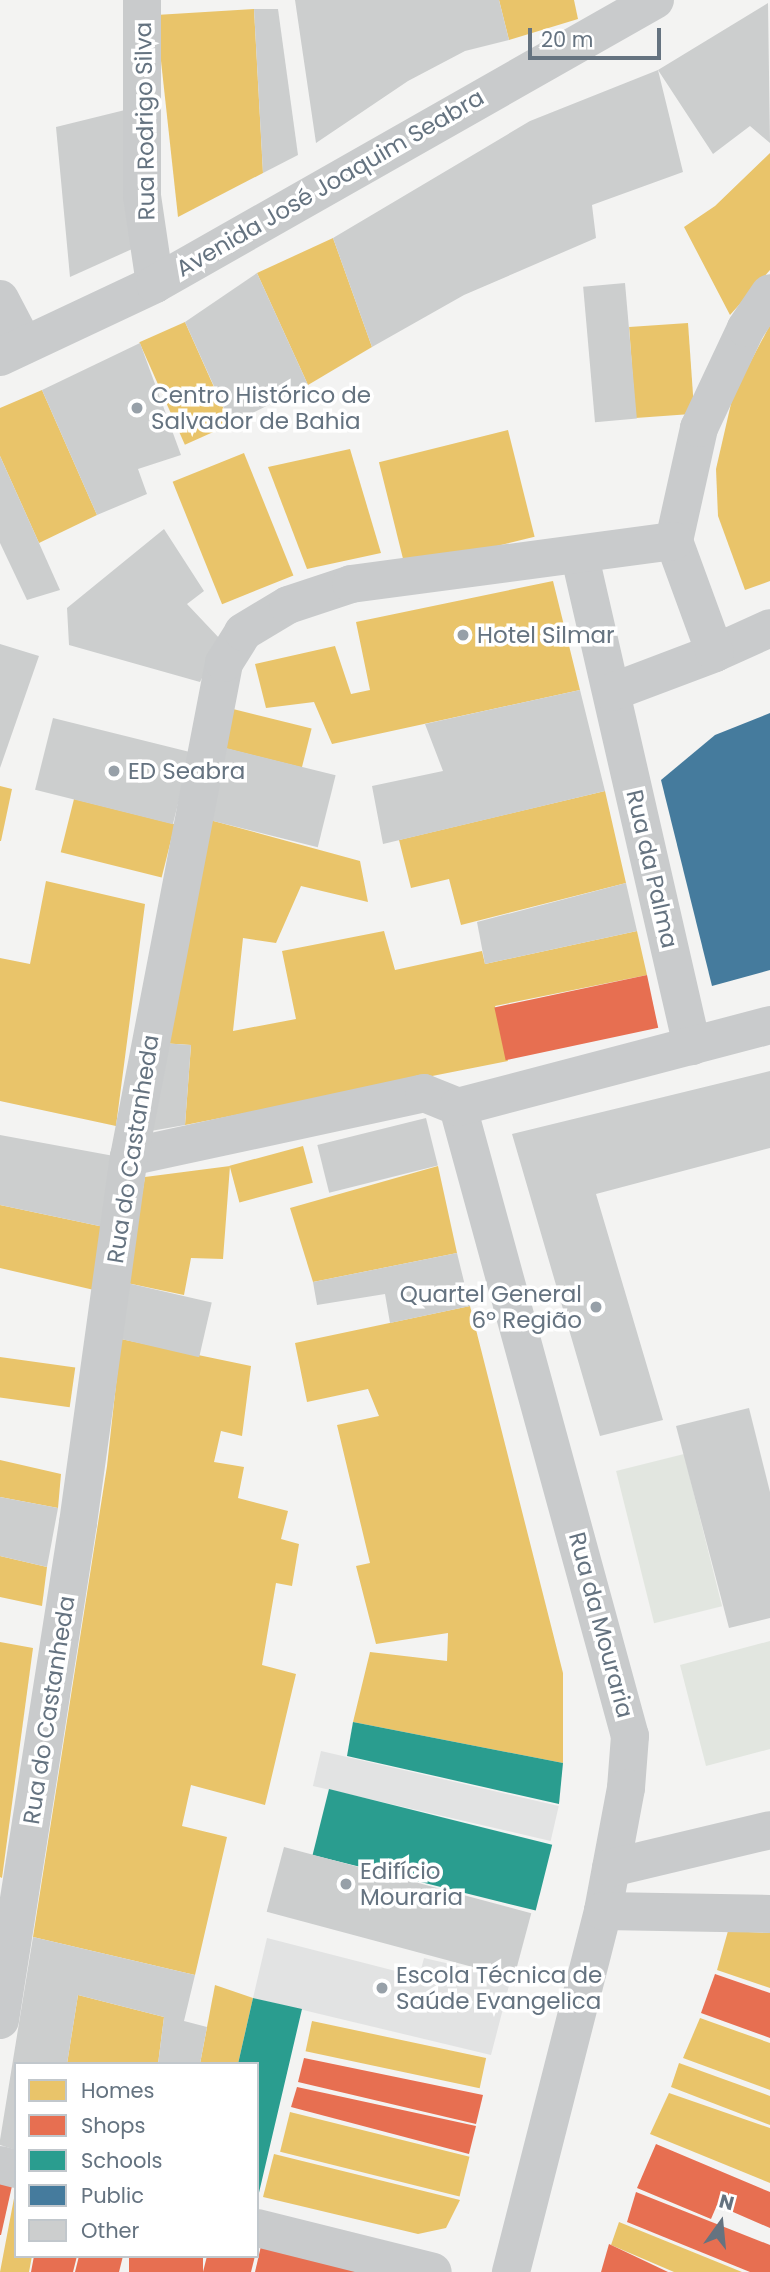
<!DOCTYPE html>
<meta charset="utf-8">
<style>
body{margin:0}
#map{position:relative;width:770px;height:2272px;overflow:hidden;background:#f3f3f2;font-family:Poppins,sans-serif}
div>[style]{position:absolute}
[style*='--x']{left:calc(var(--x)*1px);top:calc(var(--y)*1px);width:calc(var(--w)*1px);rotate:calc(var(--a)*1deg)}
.built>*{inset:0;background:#e2e3e3;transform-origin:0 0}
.green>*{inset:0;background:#e2e6e0;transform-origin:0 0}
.homes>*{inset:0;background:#e9c46a;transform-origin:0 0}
.shops>*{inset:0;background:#e76f51;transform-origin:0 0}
.schools>*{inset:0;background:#2a9d8f;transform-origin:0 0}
.public>*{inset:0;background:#457b9d}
.building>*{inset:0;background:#cccece;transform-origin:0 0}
.minor>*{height:38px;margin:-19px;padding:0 19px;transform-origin:19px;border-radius:19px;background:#c9cbcc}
.dots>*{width:19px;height:19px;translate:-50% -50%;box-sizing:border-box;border:4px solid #fff;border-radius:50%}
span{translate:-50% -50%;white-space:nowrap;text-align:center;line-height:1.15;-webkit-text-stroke:7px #fff;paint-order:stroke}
.street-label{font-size:23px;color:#657380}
.poi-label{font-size:23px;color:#657380}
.left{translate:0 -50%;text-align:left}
.right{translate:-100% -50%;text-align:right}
.legend{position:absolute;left:14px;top:2062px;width:245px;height:196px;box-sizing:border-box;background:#fff;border:2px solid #c1c7cc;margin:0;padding:9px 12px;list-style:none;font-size:21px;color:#657380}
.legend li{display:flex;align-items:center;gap:14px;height:35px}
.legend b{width:35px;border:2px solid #c1c7cc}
.north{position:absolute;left:686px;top:2188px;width:70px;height:70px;-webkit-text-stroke:5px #fff;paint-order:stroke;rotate:15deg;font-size:19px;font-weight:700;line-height:28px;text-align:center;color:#657380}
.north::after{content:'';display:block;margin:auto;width:24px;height:32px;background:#657380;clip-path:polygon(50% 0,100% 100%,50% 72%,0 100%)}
.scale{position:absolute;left:528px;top:28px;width:133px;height:32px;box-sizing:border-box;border:4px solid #657380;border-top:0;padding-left:9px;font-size:21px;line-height:24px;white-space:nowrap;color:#657380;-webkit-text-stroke:5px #fff;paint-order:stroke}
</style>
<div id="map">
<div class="built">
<i style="left:321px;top:1751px;width:244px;height:36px;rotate:13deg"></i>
<i style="clip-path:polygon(267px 1938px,419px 1977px,424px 1958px,511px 1978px,491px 2055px,253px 1998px)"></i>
</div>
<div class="green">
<i style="left:684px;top:1454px;width:157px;height:70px;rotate:76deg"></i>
<i style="clip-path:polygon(770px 1641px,770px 1749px,706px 1766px,680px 1665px)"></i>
</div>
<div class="homes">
<i style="clip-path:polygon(499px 0,574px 0,578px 19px,509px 40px)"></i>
<i style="clip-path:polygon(254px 9px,263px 173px,178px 217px,156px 15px)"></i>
<i style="clip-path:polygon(770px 153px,770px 270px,730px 315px,684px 227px,715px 206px)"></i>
<i style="clip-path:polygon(333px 238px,372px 347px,308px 385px,257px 273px)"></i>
<i style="left:185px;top:322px;width:112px;height:50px;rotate:66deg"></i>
<i style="left:688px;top:323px;width:91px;height:59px;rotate:86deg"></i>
<i style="clip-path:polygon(770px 325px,770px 581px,745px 590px,718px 516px,716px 469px,733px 395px)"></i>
<i style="clip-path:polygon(42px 390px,97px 515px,39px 543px,0 456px,0 408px)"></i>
<i style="left:508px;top:430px;width:110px;height:133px;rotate:76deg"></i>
<i style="clip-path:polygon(350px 449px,381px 553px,307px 569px,268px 467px)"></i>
<i style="left:244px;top:453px;width:132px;height:77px;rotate:68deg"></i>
<i style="clip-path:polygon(553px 581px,580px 690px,332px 744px,314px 702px,266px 708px,255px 664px,335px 646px,351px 694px,370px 690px,356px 622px)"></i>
<i style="left:233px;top:709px;width:81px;height:40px;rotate:14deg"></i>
<i style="clip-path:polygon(0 786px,12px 789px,1px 841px,0 841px)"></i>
<i style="clip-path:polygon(605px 791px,626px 883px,461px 925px,449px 879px,411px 888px,399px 840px)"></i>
<i style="left:74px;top:799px;width:104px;height:55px;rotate:14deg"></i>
<i style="clip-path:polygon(210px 820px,360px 861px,368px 902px,301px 886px,276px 943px,243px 938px,233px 1031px,296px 1019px,282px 951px,384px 931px,395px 970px,482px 951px,485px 964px,637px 931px,647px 975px,495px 1006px,508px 1061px,185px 1125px,191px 1045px,161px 1043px)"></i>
<i style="clip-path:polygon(46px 881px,145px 904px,116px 1126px,0 1101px,0 958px,30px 964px)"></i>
<i style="left:303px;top:1146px;width:38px;height:76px;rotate:75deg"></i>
<i style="clip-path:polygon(230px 1166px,223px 1259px,191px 1258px,184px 1295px,127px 1283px,145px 1177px)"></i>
<i style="clip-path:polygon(438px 1166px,457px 1253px,313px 1282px,290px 1208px)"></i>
<i style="clip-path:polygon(0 1205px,104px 1227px,94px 1290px,0 1268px)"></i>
<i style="clip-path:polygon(470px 1306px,563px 1673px,563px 1763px,353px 1722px,370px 1652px,447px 1661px,448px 1633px,376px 1644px,356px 1566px,370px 1563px,337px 1425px,379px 1416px,368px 1389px,307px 1402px,295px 1343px)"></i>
<i style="clip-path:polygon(121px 1339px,251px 1366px,242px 1436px,221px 1431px,214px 1462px,244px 1467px,238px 1498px,288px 1511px,281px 1539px,299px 1544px,292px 1586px,276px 1583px,262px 1665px,296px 1674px,265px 1805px,191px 1785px,182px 1826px,227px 1837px,195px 1975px,33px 1937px,107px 1466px)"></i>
<i style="left:0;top:1357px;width:76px;height:40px;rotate:8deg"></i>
<i style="clip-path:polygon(0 1460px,61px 1474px,58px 1508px,0 1497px)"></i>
<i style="clip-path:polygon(0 1556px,47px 1567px,42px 1606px,0 1597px)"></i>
<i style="clip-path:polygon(0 1642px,33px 1648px,2px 1878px,0 1877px)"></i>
<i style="clip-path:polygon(728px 1931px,770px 1933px,770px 1988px,717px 1970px)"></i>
<i style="clip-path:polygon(215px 1985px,253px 1998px,238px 2064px,200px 2064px)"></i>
<i style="clip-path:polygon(78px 1995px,164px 2017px,158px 2064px,67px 2064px)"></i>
<i style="clip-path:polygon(700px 2018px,770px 2043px,770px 2090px,683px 2058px)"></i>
<i style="left:312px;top:2021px;width:178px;height:31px;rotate:12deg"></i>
<i style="clip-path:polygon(679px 2063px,770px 2096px,770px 2125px,671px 2087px)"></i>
<i style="clip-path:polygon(669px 2093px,770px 2128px,770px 2183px,650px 2134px)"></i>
<i style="left:290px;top:2112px;width:185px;height:41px;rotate:14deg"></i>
<i style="clip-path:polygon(274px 2154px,460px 2200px,446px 2228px,418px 2234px,263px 2197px)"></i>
<i style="clip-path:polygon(15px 2193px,16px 2256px,32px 2256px,29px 2272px,0 2272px)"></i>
<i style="clip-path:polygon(619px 2222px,742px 2272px,674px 2272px,611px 2245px)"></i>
</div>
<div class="shops">
<i style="left:647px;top:975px;width:54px;height:156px;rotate:78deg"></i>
<i style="clip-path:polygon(715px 1974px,770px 1993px,770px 2038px,701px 2013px)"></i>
<i style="clip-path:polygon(304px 2058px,483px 2095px,476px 2124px,298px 2082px)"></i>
<i style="clip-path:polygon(297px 2087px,476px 2126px,469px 2154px,291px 2107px)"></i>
<i style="clip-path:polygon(656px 2144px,770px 2192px,770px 2228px,717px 2205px,711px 2219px,637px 2188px)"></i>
<i style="clip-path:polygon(0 2173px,14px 2177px,1px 2235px,0 2235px)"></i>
<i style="clip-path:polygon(636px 2192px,770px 2245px,770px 2272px,750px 2272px,627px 2222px)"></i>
<i style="clip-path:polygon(264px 2233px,407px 2272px,255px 2272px)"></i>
<i style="clip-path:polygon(609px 2244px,668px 2272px,601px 2272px)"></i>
<i style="clip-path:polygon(34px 2256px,77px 2256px,73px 2272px,31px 2272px)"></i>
<i style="clip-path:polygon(79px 2256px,123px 2256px,119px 2272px,75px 2272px)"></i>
<i style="left:129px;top:2256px;width:74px;height:16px"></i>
<i style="clip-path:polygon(207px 2256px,255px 2256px,251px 2272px,203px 2272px)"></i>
</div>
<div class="schools">
<i style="clip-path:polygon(353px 1722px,563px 1763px,559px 1804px,347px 1756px)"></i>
<i style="left:329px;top:1789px;width:230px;height:68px;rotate:14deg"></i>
<i style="clip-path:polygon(253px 1998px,302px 2009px,258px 2197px,257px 2064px,238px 2064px)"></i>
</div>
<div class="public">
<i style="clip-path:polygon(770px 713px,770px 970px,712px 986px,661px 780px,715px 735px)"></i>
</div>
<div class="building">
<i style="clip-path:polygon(295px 0,499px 0,509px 40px,465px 51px,408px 81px,316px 143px)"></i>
<i style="clip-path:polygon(768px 3px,770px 143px,750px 126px,713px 154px,658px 70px)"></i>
<i style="clip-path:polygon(254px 9px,278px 9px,298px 155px,263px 173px)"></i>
<i style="clip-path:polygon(658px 70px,683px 172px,592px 205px,596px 238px,464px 295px,372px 347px,333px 238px,530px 121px)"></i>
<i style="clip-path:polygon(125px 110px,141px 245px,70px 277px,56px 127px)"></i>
<i style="clip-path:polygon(257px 273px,308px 385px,231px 424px,185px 322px)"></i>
<i style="left:625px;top:283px;width:136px;height:42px;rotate:85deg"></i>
<i style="clip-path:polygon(140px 343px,181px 455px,138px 469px,147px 494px,97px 515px,42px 390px)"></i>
<i style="clip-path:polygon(0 456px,39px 543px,60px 590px,27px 600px,0 543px)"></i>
<i style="clip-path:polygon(164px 529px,204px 591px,187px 604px,221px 640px,200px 682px,69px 645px,67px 608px)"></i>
<i style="clip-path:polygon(0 644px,39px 656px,0 768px)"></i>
<i style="clip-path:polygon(580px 690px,605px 791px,383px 844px,372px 786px,443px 771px,425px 724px)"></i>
<i style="left:53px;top:718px;width:142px;height:74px;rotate:14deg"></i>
<i style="left:226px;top:748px;width:113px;height:74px;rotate:14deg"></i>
<i style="clip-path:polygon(626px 883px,637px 931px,485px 964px,477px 922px)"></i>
<i style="clip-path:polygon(161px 1043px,191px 1045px,185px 1125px,145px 1132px)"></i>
<i style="clip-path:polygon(770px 1071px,770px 1148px,596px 1194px,663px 1420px,600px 1436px,512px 1134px)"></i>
<i style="left:426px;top:1118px;width:49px;height:112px;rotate:76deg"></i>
<i style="clip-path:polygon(0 1135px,114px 1156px,104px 1227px,0 1205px)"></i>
<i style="clip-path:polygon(457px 1253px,470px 1306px,390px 1323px,385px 1294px,317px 1305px,313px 1282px)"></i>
<i style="left:127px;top:1283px;width:87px;height:56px;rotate:13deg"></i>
<i style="clip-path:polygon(749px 1408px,770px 1492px,770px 1618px,729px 1628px,676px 1426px)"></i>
<i style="clip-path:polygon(0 1497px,58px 1508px,47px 1567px,0 1556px)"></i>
<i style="left:284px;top:1847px;width:256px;height:67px;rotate:15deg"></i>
<i style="clip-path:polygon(33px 1937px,195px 1975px,184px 2021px,207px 2027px,200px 2064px,158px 2064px,164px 2017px,78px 1995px,67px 2064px,16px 2064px,16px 2150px,0 2145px,0 2140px)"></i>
</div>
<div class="minor">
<i style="--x:142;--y:0;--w:196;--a:90"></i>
<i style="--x:142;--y:196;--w:89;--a:81.6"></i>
<i style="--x:0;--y:299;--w:52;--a:62.4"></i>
<i style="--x:0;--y:357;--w:171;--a:-25.2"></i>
<i style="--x:155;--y:284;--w:575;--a:-29.6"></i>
<i style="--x:674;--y:541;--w:116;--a:-77.5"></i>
<i style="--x:699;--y:428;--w:110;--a:-64.8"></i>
<i style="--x:746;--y:328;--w:42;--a:-55.6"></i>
<i style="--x:580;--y:557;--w:502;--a:77.1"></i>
<i style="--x:715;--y:653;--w:60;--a:-24.4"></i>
<i style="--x:612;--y:692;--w:110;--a:-20.7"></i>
<i style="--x:715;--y:653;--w:119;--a:-110.1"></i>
<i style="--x:458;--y:1107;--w:652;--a:74.71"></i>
<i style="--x:630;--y:1736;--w:52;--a:94.4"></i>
<i style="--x:626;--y:1788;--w:125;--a:100.6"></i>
<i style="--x:603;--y:1911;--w:373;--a:104.3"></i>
<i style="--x:129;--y:1157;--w:302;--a:-12.2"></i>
<i style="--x:424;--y:1093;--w:37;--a:22"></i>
<i style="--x:458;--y:1107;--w:323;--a:-14.7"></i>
<i style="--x:611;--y:1868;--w:163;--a:-13.4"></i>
<i style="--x:603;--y:1911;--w:167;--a:1"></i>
<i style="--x:0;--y:2020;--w:503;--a:-81.08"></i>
<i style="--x:78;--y:1523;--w:370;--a:-82.1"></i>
<i style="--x:129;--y:1157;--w:503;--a:-79.11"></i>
<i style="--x:224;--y:663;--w:36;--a:-58"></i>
<i style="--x:243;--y:632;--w:52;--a:-31"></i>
<i style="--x:288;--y:605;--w:66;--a:-18.4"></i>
<i style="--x:351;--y:584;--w:326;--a:-7.6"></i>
<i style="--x:0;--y:2165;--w:16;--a:14"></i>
<i style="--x:257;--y:2228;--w:181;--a:14"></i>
</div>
<div class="dots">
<i style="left:137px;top:408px;background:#97a0a8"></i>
<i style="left:463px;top:635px;background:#97a0a8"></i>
<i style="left:114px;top:771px;background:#97a0a8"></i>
<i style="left:596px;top:1307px;background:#97a0a8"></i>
<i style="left:346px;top:1884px;background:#97a0a8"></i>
<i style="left:382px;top:1988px;background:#97a0a8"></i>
</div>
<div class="street-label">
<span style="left:145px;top:121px;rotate:-91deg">Rua Rodrigo Silva</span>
<span style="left:330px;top:183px;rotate:-30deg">Avenida José Joaquim Seabra</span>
<span style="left:652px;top:869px;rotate:77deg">Rua da Palma</span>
<span style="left:133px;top:1149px;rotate:-81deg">Rua do Castanheda</span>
<span style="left:601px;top:1625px;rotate:75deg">Rua da Mouraria</span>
<span style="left:49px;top:1710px;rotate:-81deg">Rua do Castanheda</span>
</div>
<div class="poi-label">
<span class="left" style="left:151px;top:408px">Centro Histórico de<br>Salvador de Bahia</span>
<span class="left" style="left:477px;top:635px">Hotel Silmar</span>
<span class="left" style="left:128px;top:771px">ED Seabra</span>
<span class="right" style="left:582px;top:1307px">Quartel General<br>6º Região</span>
<span class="left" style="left:360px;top:1884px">Edifício<br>Mouraria</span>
<span class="left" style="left:396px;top:1988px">Escola Técnica de<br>Saúde Evangelica</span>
</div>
<ul class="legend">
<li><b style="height:19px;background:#e9c46a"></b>Homes</li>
<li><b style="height:19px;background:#e76f51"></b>Shops</li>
<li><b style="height:19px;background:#2a9d8f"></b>Schools</li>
<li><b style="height:19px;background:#457b9d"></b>Public</li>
<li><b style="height:19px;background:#cccece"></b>Other</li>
</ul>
<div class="north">N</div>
<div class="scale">20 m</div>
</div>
